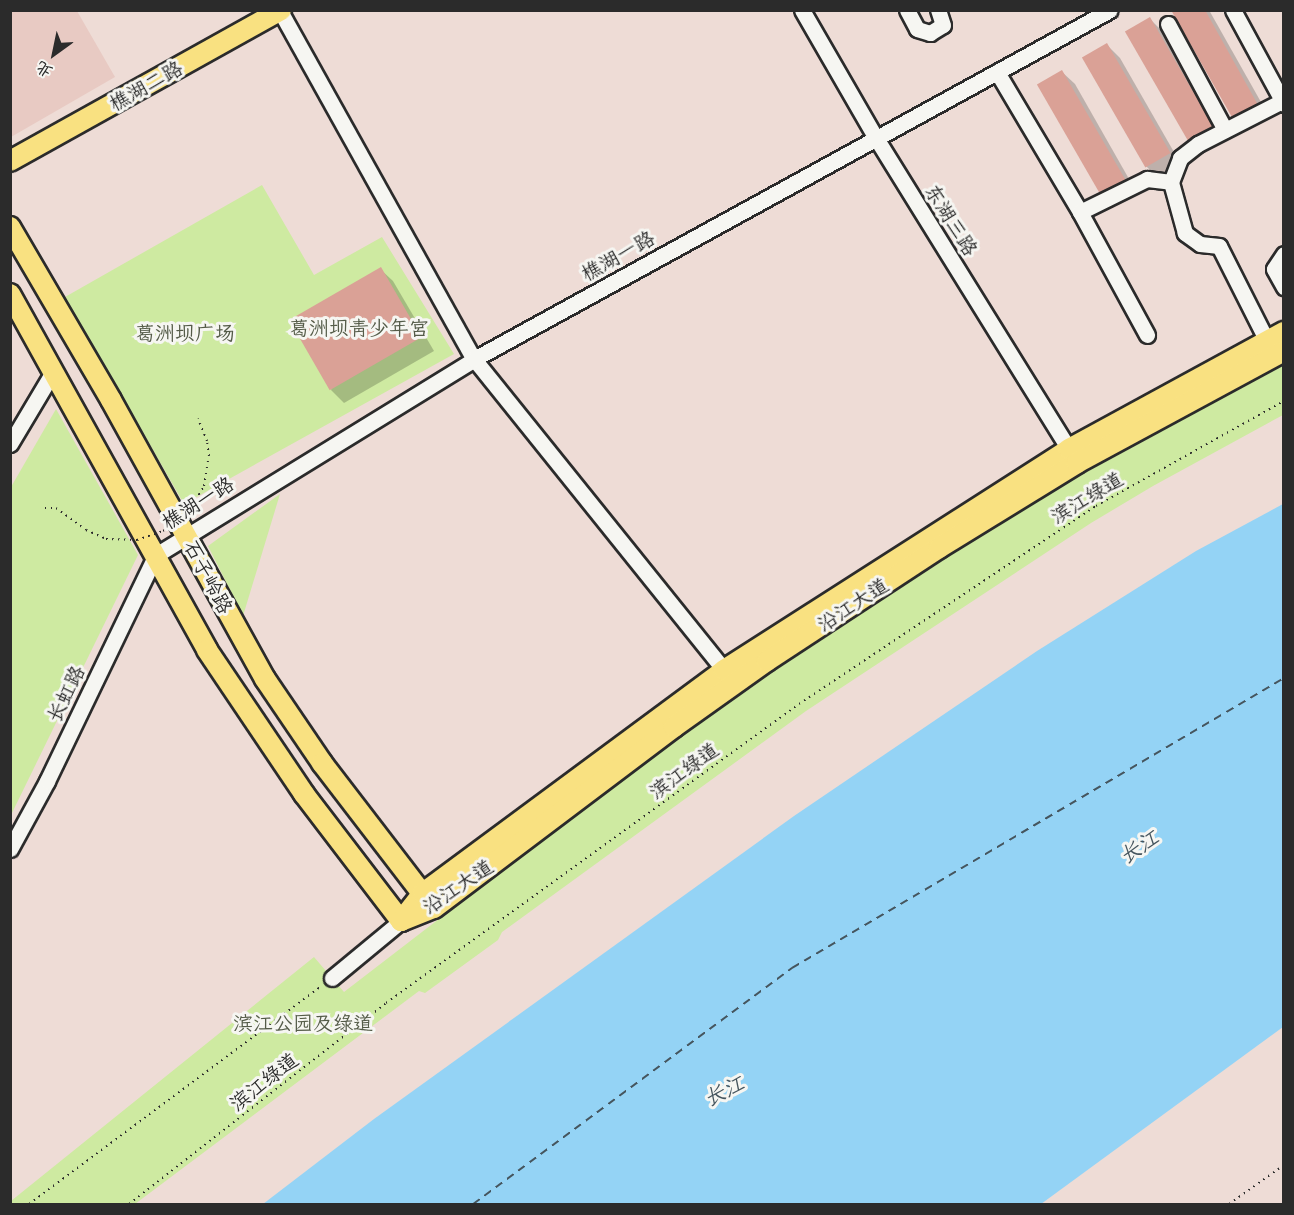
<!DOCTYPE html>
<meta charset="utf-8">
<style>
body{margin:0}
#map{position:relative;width:1294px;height:1215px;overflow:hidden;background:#eedcd6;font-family:Sriracha,"LXGW WenKai TC",sans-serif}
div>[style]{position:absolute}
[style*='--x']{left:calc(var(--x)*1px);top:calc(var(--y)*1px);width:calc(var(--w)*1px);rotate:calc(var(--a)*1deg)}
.built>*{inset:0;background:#e8cac3}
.green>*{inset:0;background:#ceeaa1}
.water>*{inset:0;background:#94d3f5}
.shadow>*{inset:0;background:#0003}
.ferry>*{height:1.5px;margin-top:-0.75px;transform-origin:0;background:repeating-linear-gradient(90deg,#45555e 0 8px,transparent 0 14px)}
.building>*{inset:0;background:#daa196;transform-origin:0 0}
.path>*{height:2px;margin-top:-1px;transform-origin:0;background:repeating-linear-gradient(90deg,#2b2b2b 0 1.5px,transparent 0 6px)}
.roads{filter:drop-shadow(2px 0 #2b2b2b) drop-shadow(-2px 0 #2b2b2b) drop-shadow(0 2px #2b2b2b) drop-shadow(0 -2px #2b2b2b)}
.minor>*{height:15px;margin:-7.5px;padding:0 7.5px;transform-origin:7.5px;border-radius:7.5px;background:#f6f6f2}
.major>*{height:20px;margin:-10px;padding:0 10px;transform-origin:10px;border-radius:10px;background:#f9e181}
.path-bridge>*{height:2px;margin-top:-1px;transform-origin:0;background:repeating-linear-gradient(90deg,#2b2b2b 0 1.5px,transparent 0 6px)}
span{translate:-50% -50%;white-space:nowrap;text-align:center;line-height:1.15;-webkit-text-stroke:6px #f6f6f2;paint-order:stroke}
.street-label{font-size:20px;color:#2b2b2b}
.park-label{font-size:20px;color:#545b48}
.water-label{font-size:21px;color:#45555e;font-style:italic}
.frame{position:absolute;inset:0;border:12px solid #2b2b2b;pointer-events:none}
.north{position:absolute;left:24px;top:24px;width:60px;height:60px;-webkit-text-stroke:4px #f6f6f2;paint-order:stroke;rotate:213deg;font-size:16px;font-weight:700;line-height:24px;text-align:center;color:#2b2b2b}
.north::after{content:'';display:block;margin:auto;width:21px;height:27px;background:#2b2b2b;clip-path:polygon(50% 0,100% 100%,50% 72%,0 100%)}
</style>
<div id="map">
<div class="built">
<i style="clip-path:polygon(11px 10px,77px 11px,115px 77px,11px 137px)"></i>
</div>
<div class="green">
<i style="clip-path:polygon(262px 185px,314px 275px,382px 237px,454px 354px,184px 504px,65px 297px)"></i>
<i style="clip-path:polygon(1283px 357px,1283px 415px,1153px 486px,1091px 523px,806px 711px,502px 932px,498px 940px,425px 993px,419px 991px,135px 1204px,11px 1204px,11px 1201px,314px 957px,344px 992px,718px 704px,959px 545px,1200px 401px)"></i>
<i style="clip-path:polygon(56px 409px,138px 555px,11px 815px,11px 487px)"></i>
<i style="clip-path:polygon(280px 494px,263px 550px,243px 616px,208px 546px)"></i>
</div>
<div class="water">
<i style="clip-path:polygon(1283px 504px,1283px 1027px,1041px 1204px,263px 1204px,374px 1119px,794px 816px,1037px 651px,1196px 551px)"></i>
</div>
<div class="shadow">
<i style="clip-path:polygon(1173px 10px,1209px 10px,1270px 118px,1247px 131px,1234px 118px)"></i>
<i style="clip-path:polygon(1150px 19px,1163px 32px,1225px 140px,1202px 153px,1189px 140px)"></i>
<i style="clip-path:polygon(1107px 45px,1120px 58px,1182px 166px,1159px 179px,1146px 166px)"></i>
<i style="clip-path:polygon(1062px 72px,1075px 84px,1137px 193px,1114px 206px,1101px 193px)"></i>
<i style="clip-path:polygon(380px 269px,393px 281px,434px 351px,344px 403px,331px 390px)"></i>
</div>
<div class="ferry">
<i style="--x:473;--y:1204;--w:397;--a:-36.5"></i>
<i style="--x:792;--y:968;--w:571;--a:-30.52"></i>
</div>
<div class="building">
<i style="clip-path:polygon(1171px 10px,1205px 10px,1258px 105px,1233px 119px)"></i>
<i style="left:1150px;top:17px;width:127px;height:29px;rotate:60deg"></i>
<i style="left:1107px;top:43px;width:127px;height:29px;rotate:60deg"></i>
<i style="left:1062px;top:70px;width:127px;height:29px;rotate:60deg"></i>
<i style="left:381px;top:267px;width:81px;height:106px;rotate:60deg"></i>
</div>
<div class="path">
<i style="--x:29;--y:1204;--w:363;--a:-36.7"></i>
<i style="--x:129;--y:1204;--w:326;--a:-38"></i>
<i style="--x:386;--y:1003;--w:510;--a:-35.9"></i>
<i style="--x:799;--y:704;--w:357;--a:-33.7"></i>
<i style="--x:1096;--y:506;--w:215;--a:-29.2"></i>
<i style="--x:1229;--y:1204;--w:67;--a:-35.3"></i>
</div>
<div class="roads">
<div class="minor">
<i style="--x:802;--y:10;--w:148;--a:60"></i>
<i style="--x:876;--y:138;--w:366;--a:58.2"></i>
<i style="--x:907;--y:10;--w:21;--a:62"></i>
<i style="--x:917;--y:29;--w:14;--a:17"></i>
<i style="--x:930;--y:33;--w:15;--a:-32"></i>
<i style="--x:943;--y:25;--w:16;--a:-108"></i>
<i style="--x:1233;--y:10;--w:107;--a:61.5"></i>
<i style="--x:280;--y:11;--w:398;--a:60.9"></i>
<i style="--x:474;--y:359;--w:399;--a:51.2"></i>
<i style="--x:1168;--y:24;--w:120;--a:61.7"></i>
<i style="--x:997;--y:72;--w:163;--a:59.3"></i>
<i style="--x:1080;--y:212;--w:140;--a:61.4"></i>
<i style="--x:1080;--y:212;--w:75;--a:-26.2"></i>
<i style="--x:1147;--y:179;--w:24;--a:7"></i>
<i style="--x:1284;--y:254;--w:18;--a:124"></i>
<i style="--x:1274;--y:269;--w:21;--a:61"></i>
<i style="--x:1267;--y:341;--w:106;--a:-116.8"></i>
<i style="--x:1219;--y:246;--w:19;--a:-174"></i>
<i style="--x:1200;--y:244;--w:19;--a:-144"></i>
<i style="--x:1185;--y:233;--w:53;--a:-105.4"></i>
<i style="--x:1171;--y:182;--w:26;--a:-69"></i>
<i style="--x:1180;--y:158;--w:23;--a:-38"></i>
<i style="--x:1198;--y:144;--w:97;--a:-27.1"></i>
<i style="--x:10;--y:444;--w:84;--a:-59.2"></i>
<i style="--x:10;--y:849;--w:77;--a:-61.4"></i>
<i style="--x:47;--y:781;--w:251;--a:-64.3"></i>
<i style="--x:156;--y:555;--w:374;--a:-31.6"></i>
<i style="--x:474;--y:359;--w:725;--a:-28.76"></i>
<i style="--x:332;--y:978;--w:89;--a:-39.6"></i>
</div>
<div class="major">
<i style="--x:10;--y:161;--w:310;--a:-29.1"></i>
<i style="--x:10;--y:227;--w:200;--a:59.7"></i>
<i style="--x:111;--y:400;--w:319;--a:61.1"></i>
<i style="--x:265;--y:679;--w:102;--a:55.8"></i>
<i style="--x:322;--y:763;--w:178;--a:52.5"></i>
<i style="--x:10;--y:294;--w:407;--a:61"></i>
<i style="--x:207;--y:650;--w:174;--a:56"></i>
<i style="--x:304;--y:794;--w:160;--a:52.6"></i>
<i style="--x:401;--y:921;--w:36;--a:-52"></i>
<i style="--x:423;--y:893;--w:375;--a:-36.5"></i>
<i style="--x:724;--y:670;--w:410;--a:-32.6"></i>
<i style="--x:1069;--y:449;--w:245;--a:-28.6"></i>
<i style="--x:401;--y:921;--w:35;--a:-22"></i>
<i style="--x:434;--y:908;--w:301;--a:-37"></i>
<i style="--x:674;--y:727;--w:114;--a:-35.4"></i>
<i style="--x:767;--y:661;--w:206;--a:-33.3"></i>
<i style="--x:939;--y:548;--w:162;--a:-31.6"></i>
<i style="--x:1077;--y:463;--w:235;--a:-28.4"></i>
</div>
</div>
<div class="path-bridge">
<i style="--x:45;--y:508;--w:11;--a:0"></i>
<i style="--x:56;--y:508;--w:37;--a:36"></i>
<i style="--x:86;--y:530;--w:22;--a:24"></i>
<i style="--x:106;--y:539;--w:31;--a:2"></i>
<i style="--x:137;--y:540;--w:28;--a:-19"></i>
<i style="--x:163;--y:531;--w:28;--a:-35"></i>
<i style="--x:186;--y:515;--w:34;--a:-58"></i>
<i style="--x:204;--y:486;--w:30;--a:-81"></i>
<i style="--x:209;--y:456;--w:15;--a:-98"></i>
<i style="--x:207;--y:441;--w:24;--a:-112"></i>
</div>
<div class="street-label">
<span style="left:146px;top:86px;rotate:-29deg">樵湖二路</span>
<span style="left:951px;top:220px;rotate:58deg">东湖三路</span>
<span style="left:618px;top:256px;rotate:-29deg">樵湖一路</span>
<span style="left:1087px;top:498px;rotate:-31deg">滨江绿道</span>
<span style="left:198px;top:503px;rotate:-32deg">樵湖一路</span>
<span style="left:208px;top:577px;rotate:62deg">石子岭路</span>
<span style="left:853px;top:605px;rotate:-33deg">沿江大道</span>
<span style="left:66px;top:694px;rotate:-64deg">长虹路</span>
<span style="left:684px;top:771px;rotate:-36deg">滨江绿道</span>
<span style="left:458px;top:887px;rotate:-34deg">沿江大道</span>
<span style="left:264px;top:1082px;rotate:-38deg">滨江绿道</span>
</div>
<div class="park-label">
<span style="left:359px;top:328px">葛洲坝青少年宫</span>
<span style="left:185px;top:333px">葛洲坝广场</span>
<span style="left:303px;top:1023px">滨江公园及绿道</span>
</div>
<div class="water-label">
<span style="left:1139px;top:847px;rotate:-33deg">长江</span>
<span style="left:724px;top:1091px;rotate:-26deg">长江</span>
</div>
<div class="frame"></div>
<div class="north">北</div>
</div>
